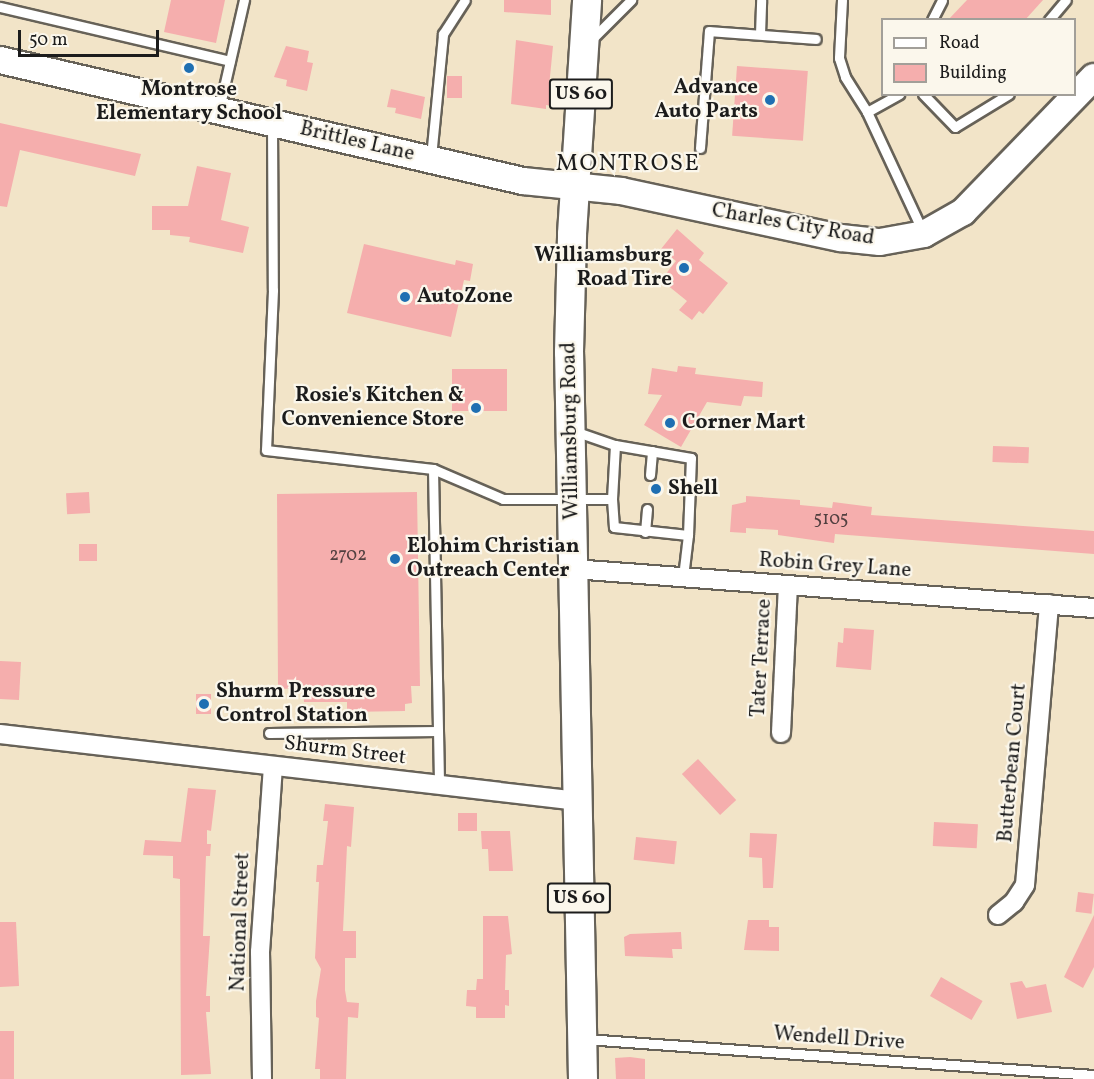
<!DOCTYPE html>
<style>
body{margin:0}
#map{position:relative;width:1094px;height:1079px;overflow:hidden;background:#f2e4c8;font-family:Vollkorn,serif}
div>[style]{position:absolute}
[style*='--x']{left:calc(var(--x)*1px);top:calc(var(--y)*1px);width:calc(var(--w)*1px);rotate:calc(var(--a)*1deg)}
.building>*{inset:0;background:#f5aead;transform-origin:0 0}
.roads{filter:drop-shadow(2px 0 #676258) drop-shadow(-2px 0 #676258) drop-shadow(0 2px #676258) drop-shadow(0 -2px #676258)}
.lane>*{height:9px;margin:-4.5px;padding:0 4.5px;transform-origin:4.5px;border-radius:4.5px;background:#fff}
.street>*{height:18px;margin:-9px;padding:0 9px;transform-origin:9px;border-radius:9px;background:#fff}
.secondary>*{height:26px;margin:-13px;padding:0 13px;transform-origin:13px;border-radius:13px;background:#fff}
.primary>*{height:28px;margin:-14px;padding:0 14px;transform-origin:14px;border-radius:14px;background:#fff}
.dots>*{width:16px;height:16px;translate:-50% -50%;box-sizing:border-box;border:3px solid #fbf7ec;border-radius:50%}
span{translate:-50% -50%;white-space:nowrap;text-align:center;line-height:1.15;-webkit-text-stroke:4.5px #fbf7ec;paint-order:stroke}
.number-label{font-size:18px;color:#524040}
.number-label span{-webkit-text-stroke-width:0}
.shield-label span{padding:2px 4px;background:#fbf7ec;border:2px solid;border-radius:4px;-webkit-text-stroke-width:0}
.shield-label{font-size:20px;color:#1c1c1c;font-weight:700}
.poi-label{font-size:21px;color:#1c1c1c;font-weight:700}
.right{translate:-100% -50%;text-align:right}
.left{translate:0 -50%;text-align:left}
.street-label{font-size:21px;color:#1c1c1c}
.quarter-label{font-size:24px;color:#1c1c1c;letter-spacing:1.5px}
.legend{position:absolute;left:881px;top:18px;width:195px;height:78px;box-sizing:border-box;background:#fbf7ec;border:2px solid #a29f99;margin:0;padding:8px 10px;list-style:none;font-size:18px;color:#1c1c1c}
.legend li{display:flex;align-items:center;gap:12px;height:30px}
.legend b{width:30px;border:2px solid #a29f99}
.scale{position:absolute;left:18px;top:30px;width:141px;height:27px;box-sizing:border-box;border:3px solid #1c1c1c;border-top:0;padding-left:8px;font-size:18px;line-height:21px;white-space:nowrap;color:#1c1c1c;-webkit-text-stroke:4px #fbf7ec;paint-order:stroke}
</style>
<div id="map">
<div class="building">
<i style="clip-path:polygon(171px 0,225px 0,216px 43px,164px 32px)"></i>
<i style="clip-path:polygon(504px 0,551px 0,551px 15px,504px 12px)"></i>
<i style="clip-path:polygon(967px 0,1043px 0,1025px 20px,948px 20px)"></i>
<i style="clip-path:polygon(516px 40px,553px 46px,549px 87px,553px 88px,552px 106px,546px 105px,546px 109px,511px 104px)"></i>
<i style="clip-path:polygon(286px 46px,309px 51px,307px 62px,313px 63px,307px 91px,286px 86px,287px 80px,274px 77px)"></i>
<i style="left:737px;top:66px;width:71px;height:70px;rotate:4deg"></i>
<i style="left:447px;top:76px;width:15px;height:22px"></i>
<i style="clip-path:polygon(391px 89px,425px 97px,421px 119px,395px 113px,396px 108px,387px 107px)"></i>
<i style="clip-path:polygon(0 123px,141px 154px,135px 176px,20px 150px,7px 207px,0 206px)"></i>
<i style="clip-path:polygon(197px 166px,231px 173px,221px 220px,249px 227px,243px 253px,189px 242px,190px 237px,170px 235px,170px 230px,152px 230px,152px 206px,188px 206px)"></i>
<i style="clip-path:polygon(677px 229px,704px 253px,699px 260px,728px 283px,703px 314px,699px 311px,692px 320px,679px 310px,687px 301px,661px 280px,676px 261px,661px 249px)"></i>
<i style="clip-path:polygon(364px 244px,455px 265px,456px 260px,473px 264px,470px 281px,464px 280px,451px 337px,347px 313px)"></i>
<i style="clip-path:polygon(678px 366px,696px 368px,695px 374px,763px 382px,762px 397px,744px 396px,741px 406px,707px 402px,681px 447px,644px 425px,662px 395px,648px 394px,652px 368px,677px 372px)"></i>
<i style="left:452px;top:369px;width:55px;height:42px"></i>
<i style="left:993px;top:446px;width:36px;height:16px;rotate:2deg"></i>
<i style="left:89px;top:492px;width:21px;height:23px;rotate:87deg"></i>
<i style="clip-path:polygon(417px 492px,420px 686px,411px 686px,412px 703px,405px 704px,405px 711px,347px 712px,347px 702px,304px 702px,303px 688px,278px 689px,277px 494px)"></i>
<i style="clip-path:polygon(746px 496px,800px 500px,800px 505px,832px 508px,833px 502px,872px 507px,871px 515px,1094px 531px,1094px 554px,835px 534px,834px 543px,778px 535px,778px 530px,746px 528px,746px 533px,730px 532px,732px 505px,746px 502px)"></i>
<i style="left:79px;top:544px;width:18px;height:17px"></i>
<i style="clip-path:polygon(844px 628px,874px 630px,871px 670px,836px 667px,838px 642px,843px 643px)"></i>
<i style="left:0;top:661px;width:21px;height:38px;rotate:3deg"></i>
<i style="left:196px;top:694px;width:15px;height:20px"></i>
<i style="left:698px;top:759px;width:56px;height:22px;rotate:47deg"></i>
<i style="clip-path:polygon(188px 788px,216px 790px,211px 831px,207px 830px,207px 844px,211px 844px,210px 856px,206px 856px,203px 936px,210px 936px,206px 996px,210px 996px,210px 1012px,206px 1012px,211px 1074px,181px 1075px,180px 879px,173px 878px,173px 856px,143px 855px,145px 840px,181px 842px)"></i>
<i style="clip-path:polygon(325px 804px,354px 807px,351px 847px,347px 846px,343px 931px,356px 931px,356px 958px,345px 958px,345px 990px,347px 1002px,359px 1003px,358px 1018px,348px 1017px,346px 1079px,320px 1079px,320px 1069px,315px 1069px,319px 1018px,316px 1017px,316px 1001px,321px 969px,315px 958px,319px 882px,316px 882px,317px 865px,323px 865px,328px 821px,323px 821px)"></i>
<i style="left:458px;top:813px;width:19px;height:18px"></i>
<i style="left:934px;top:822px;width:44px;height:24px;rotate:3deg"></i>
<i style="clip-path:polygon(481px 831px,510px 831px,513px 871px,489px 871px,488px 849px,482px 849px)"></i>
<i style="clip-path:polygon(750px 833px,777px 834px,773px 888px,763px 888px,762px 858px,749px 857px)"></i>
<i style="left:636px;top:837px;width:41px;height:23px;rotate:6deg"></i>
<i style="left:1078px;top:892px;width:16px;height:20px;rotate:7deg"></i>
<i style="clip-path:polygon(1094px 915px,1094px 967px,1083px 988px,1064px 977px)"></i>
<i style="clip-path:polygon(483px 916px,508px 916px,512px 954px,506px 955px,505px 990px,509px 990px,509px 1006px,505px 1005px,505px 1018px,476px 1018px,476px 1007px,466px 1006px,467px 990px,476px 990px,477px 979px,483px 979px)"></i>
<i style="clip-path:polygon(748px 920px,769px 920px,769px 927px,779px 927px,779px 951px,744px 950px)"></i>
<i style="clip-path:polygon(0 922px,16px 922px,19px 986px,0 987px)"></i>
<i style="clip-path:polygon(681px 932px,682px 949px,672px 949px,673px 958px,625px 956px,624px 937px,630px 934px)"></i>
<i style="left:941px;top:977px;width:48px;height:22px;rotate:30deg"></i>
<i style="clip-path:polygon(1022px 981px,1026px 988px,1046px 984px,1052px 1012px,1017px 1019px,1010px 983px)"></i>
<i style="left:0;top:1031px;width:14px;height:48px"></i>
<i style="clip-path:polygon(630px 1057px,645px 1059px,645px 1079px,616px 1079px,615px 1058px)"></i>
</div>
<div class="roads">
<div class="lane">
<i style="--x:842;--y:0;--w:58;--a:93"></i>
<i style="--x:839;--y:58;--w:20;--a:72"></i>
<i style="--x:845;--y:77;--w:41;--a:57.8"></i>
<i style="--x:867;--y:112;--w:132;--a:65"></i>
<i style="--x:0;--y:7;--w:236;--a:13.2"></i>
<i style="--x:932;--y:20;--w:22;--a:-63"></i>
<i style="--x:1049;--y:20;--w:26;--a:-50"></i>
<i style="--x:760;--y:34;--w:34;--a:-88"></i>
<i style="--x:591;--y:40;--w:57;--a:-45"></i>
<i style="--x:923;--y:94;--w:46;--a:45.9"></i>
<i style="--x:955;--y:127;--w:63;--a:-31.4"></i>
<i style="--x:219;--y:109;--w:112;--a:-77.1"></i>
<i style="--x:867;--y:112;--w:37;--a:-29"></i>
<i style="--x:272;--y:124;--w:166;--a:89.7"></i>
<i style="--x:273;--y:290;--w:160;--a:92.5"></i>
<i style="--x:266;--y:450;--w:168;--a:6.5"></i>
<i style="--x:433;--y:469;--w:316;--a:88.9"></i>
<i style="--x:700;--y:148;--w:117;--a:-85.6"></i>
<i style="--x:709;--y:31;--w:107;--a:4.3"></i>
<i style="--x:431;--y:157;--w:124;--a:-84.4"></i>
<i style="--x:443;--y:34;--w:40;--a:-57.1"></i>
<i style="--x:574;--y:431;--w:43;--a:18.9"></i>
<i style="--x:433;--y:469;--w:76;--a:23.2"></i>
<i style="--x:503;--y:499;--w:109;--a:0"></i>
<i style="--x:612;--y:499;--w:28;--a:86"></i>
<i style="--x:614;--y:527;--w:74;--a:6.2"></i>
<i style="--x:688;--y:535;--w:77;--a:-87.8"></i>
<i style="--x:691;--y:458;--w:77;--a:-170.3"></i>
<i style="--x:615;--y:445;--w:54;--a:93.2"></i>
<i style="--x:650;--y:475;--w:24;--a:-85"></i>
<i style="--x:645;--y:532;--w:23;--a:-85"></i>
<i style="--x:683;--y:577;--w:42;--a:-83.2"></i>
<i style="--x:269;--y:733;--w:169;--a:-0.7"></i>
<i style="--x:585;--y:1039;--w:510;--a:4.05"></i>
</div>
<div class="street">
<i style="--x:573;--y:569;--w:522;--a:4.28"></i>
<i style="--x:781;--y:733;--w:148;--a:-87.3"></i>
<i style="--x:0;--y:734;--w:582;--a:6.61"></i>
<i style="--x:998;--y:915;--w:21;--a:-39"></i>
<i style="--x:1014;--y:902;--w:20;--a:-57"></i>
<i style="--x:1025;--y:885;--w:282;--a:-85.1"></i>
<i style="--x:262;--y:1079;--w:127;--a:-90.9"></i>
<i style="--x:260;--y:952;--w:186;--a:-86"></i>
</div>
<div class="secondary">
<i style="--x:0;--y:60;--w:537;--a:13.03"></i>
<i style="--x:523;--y:181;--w:99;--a:5.8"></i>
<i style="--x:621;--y:191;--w:225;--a:12.1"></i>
<i style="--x:841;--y:238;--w:39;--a:6"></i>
<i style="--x:880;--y:242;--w:45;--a:-10.3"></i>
<i style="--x:924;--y:234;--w:45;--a:-29.4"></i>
<i style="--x:963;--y:212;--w:188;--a:-45.9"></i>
</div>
<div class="primary">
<i style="--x:583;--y:1079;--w:727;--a:-91.1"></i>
<i style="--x:569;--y:352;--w:118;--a:-88.5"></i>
<i style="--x:572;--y:234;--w:234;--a:-86.3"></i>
</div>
</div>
<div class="dots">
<i style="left:189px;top:68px;background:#1f6fb2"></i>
<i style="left:770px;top:100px;background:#1f6fb2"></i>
<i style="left:684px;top:268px;background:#1f6fb2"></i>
<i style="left:405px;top:297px;background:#1f6fb2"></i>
<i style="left:476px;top:408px;background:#1f6fb2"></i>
<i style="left:670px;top:423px;background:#1f6fb2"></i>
<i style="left:656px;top:489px;background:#1f6fb2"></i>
<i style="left:395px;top:559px;background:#1f6fb2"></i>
<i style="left:204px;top:704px;background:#1f6fb2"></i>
</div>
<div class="number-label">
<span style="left:831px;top:520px">5105</span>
<span style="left:348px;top:556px">2702</span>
</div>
<div class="shield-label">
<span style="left:581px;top:94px">US 60</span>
<span style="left:579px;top:898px">US 60</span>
</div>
<div class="poi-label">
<span class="right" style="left:758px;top:100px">Advance<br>Auto Parts</span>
<span style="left:189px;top:102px">Montrose<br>Elementary School</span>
<span class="right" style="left:672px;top:268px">Williamsburg<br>Road Tire</span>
<span class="left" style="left:417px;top:297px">AutoZone</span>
<span class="right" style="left:464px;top:408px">Rosie's Kitchen &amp;<br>Convenience Store</span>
<span class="left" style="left:682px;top:423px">Corner Mart</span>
<span class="left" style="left:668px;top:489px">Shell</span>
<span class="left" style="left:407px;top:559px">Elohim Christian<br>Outreach Center</span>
<span class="left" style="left:216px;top:704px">Shurm Pressure<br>Control Station</span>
</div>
<div class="street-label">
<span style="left:357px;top:142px;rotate:13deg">Brittles Lane</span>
<span style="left:793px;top:225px;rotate:10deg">Charles City Road</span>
<span style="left:571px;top:431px;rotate:-91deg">Williamsburg Road</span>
<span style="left:835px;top:566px;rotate:4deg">Robin Grey Lane</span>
<span style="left:762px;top:658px;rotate:-87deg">Tater Terrace</span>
<span style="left:345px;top:751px;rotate:7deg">Shurm Street</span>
<span style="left:1013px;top:763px;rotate:-85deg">Butterbean Court</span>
<span style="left:241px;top:922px;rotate:-88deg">National Street</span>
<span style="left:839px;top:1039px;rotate:4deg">Wendell Drive</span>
</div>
<div class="quarter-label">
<span style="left:628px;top:165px">MONTROSE</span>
</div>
<ul class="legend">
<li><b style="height:8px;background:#fff"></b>Road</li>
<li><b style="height:16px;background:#f5aead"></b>Building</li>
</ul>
<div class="scale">50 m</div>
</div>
